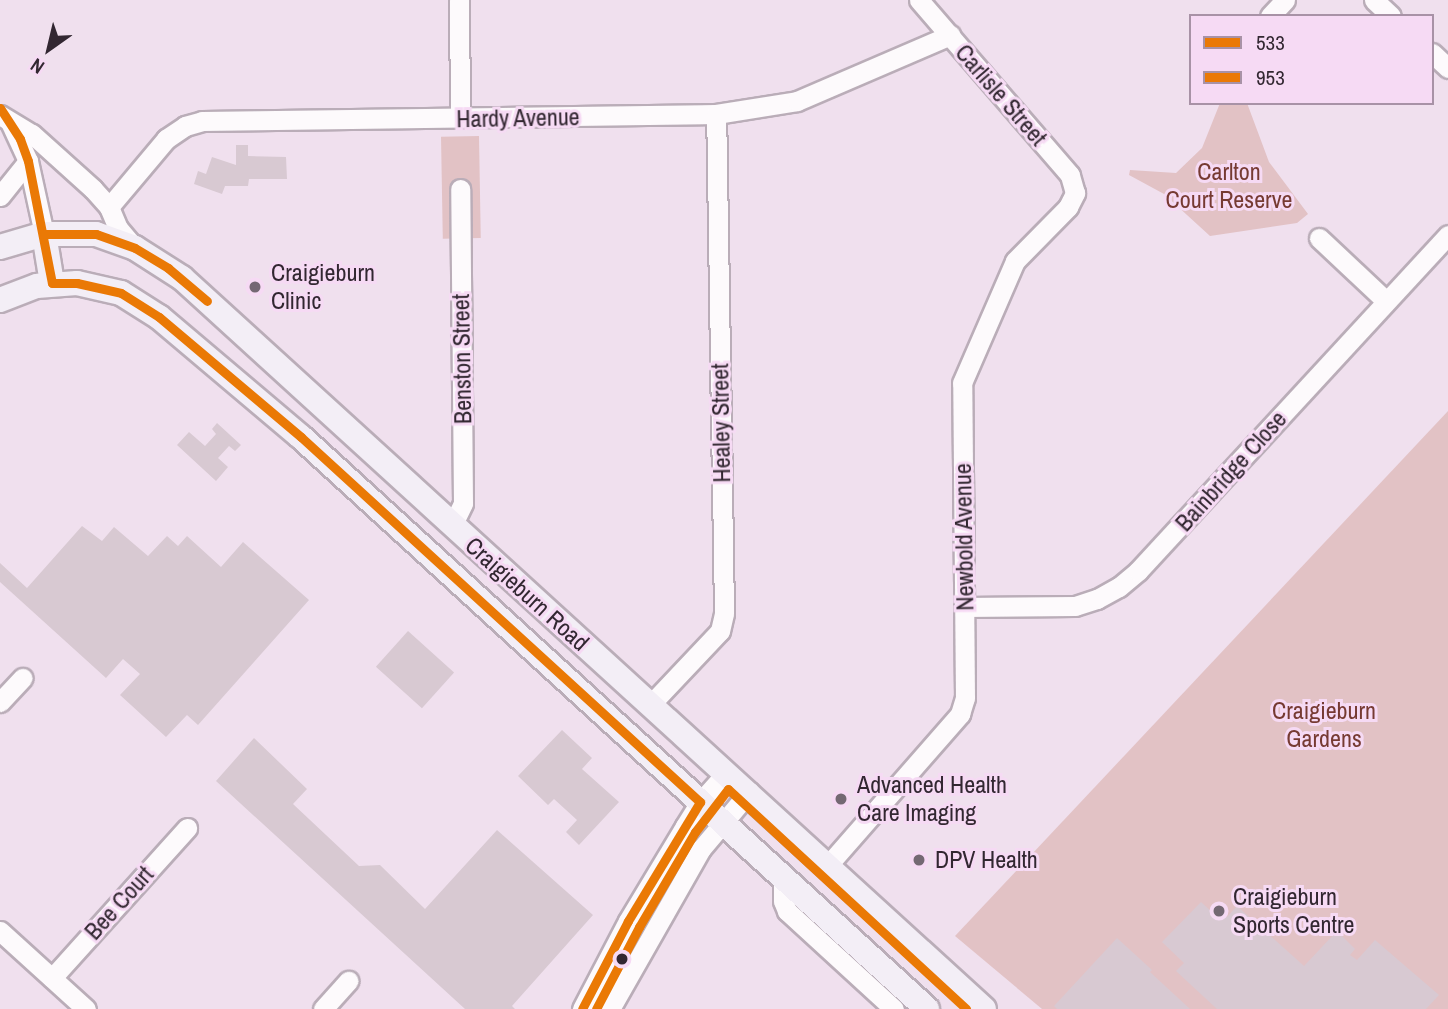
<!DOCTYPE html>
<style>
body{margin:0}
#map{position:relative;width:1448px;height:1009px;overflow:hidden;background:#f0e0ee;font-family:"Archivo Narrow",sans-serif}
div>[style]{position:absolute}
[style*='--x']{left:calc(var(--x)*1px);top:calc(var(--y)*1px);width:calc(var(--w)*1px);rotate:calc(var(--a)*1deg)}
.green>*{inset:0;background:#e2c2c5;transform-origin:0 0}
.building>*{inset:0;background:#d8c9d2;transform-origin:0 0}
.roads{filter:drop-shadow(2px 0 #baadb8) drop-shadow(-2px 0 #baadb8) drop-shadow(0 2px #baadb8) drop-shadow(0 -2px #baadb8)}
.minor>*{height:19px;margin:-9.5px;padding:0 9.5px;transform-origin:9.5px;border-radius:9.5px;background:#fdfafc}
.major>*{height:24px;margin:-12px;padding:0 12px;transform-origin:12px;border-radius:12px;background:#f3eef6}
.bus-1>*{height:9px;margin:-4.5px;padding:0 4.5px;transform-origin:4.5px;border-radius:4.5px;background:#ea7905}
.bus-2>*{height:9px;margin:-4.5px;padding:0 4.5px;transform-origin:4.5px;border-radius:4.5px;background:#ea7905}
.dots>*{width:19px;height:19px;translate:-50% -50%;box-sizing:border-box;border:4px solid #f6daf4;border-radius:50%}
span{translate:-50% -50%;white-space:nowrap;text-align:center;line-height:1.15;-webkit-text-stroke:6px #f6daf4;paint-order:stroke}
.street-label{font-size:24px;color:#322731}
.park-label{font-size:24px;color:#763a32}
.poi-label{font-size:24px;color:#322731}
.left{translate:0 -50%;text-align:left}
.legend{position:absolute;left:1189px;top:14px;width:245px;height:91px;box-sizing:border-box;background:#f6daf4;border:2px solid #a892a6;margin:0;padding:9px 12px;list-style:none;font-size:21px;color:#322731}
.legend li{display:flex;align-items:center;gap:14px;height:35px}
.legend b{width:35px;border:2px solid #a892a6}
.north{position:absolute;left:14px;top:14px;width:70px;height:70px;-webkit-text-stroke:5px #f6daf4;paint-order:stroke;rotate:214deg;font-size:19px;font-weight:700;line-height:28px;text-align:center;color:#322731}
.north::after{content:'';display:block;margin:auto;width:24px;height:32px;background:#322731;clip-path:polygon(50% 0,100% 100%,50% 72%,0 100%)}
</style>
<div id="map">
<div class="green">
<i style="clip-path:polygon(1220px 103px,1247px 103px,1269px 162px,1308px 214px,1297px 223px,1210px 236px,1164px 194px,1129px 175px,1130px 170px,1176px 173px,1202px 148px)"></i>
<i style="left:479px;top:136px;width:102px;height:38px;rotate:89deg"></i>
<i style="clip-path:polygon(1448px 411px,1448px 1009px,1042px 1009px,955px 936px)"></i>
</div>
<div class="building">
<i style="clip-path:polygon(236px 145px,248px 145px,248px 156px,286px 157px,287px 179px,249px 179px,248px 186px,225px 186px,222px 194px,194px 184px,198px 171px,206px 174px,212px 157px,236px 165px)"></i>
<i style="clip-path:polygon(217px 423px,241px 445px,235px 451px,229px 446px,218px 458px,228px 467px,216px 481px,177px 445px,189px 432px,205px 446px,216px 434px,212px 429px)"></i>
<i style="clip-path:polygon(82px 526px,102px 541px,114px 527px,148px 556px,167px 536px,178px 546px,187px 536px,221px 567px,243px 542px,309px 600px,198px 725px,187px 715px,166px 737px,120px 695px,140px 674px,123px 659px,106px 678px,0 582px,0 563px,27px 588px)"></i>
<i style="left:408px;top:631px;width:62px;height:48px;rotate:42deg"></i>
<i style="clip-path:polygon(562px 730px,592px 758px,582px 769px,619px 802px,579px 845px,566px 832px,577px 820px,554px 799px,548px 805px,518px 776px)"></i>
<i style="clip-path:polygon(254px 738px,307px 789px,293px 804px,359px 866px,380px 865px,425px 909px,497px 830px,593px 915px,512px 1006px,515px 1009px,465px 1009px,216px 781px)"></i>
<i style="clip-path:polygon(1201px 902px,1213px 913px,1216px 908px,1227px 917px,1237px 906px,1304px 966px,1337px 931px,1355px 949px,1350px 955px,1357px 960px,1375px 940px,1439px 995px,1426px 1009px,1217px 1009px,1176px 971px,1184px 963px,1162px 942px)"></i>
<i style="clip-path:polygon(1117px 938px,1152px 970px,1150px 972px,1190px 1009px,1057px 1009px,1054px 1006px)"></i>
</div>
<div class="roads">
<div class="minor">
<i style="--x:459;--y:0;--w:118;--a:89.5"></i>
<i style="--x:1374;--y:0;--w:23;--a:43"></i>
<i style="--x:1270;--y:16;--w:22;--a:-47"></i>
<i style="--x:1432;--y:53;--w:22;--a:43"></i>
<i style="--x:0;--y:115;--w:37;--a:31"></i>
<i style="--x:32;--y:134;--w:82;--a:42"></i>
<i style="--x:93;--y:189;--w:24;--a:48"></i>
<i style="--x:109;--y:207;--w:23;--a:67"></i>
<i style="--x:118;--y:228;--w:25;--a:50"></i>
<i style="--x:10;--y:122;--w:43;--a:65.2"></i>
<i style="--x:28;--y:161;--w:75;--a:77.6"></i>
<i style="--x:0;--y:196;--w:45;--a:-51.3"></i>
<i style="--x:109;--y:207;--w:89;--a:-50"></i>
<i style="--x:166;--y:139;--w:23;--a:-34"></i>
<i style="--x:185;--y:126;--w:18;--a:-16"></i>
<i style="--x:202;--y:121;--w:514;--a:-0.78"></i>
<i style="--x:716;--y:114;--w:82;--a:-9.1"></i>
<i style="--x:797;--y:101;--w:167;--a:-23.3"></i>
<i style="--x:1319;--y:238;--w:92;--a:43.2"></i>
<i style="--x:452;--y:526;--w:25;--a:-64"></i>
<i style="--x:463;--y:503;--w:314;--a:-90.5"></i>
<i style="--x:964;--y:607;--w:111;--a:-0.5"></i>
<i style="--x:1075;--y:606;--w:23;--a:-18"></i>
<i style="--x:1097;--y:599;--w:25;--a:-29"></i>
<i style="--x:1119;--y:587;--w:25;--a:-40"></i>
<i style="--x:1138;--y:571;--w:457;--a:-47.3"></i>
<i style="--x:0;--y:702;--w:33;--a:-47"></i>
<i style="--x:651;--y:704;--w:100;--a:-46.6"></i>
<i style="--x:720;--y:631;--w:18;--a:-77"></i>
<i style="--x:724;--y:613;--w:499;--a:-90.9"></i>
<i style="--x:828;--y:865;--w:201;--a:-48.8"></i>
<i style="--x:960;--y:714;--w:17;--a:-73"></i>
<i style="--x:965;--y:698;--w:315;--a:-90.5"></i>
<i style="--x:962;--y:383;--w:133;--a:-66.5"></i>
<i style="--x:1015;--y:261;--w:76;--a:-45.5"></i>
<i style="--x:1068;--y:207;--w:16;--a:-63"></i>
<i style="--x:1075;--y:193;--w:19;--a:-106"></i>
<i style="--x:1070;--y:175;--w:231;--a:-130.8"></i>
<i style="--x:783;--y:877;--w:24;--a:90"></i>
<i style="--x:783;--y:901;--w:11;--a:68"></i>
<i style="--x:787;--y:911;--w:145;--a:42.5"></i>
<i style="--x:0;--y:931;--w:116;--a:42.2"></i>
<i style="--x:52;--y:978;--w:202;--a:-48"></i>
<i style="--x:323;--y:1009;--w:38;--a:-48"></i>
<i style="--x:582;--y:1009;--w:99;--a:-62.4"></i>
<i style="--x:628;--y:921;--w:111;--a:-59"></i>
<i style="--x:685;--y:826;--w:28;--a:-58"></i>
<i style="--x:700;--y:802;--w:40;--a:-48"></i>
<i style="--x:610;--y:1009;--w:184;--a:-60.4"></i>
<i style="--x:701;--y:849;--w:75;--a:-49.9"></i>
</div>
<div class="major">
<i style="--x:44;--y:234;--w:50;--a:80.7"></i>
<i style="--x:0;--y:247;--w:46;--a:-16.5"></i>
<i style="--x:44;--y:234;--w:52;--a:0"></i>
<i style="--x:96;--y:234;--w:41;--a:19.7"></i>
<i style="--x:135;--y:248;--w:56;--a:32.6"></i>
<i style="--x:182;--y:278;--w:1085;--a:42.35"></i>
<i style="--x:0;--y:300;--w:40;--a:-21"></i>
<i style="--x:37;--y:286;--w:40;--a:-4.3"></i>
<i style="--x:77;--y:283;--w:45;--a:12.8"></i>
<i style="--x:121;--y:293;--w:45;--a:32.3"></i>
<i style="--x:159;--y:317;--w:186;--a:40.2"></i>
<i style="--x:301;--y:437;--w:848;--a:42.42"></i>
</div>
</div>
<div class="bus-1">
<i style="--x:0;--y:108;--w:37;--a:57"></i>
<i style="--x:20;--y:139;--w:23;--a:70"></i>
<i style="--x:28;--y:161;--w:124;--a:78.9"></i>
<i style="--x:52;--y:283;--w:25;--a:0"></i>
<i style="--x:77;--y:283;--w:45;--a:12.8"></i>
<i style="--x:121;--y:293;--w:45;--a:32.3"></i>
<i style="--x:159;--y:317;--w:186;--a:40.2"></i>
<i style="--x:301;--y:437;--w:541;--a:42.45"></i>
<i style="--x:700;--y:802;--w:139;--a:121.2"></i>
<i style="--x:628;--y:921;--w:99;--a:117.6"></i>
<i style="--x:44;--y:234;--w:52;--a:0"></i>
<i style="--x:96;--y:234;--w:41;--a:19.7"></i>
<i style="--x:135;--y:248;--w:39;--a:31"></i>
<i style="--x:168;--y:268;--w:51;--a:40.2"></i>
</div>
<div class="bus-2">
<i style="--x:596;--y:1009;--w:93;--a:-62.3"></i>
<i style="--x:639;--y:927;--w:110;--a:-59.5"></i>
<i style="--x:695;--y:832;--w:54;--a:-52.5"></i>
<i style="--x:728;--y:789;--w:324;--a:42.7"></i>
</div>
<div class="dots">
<i style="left:255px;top:287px;background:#746873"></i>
<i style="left:841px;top:799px;background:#746873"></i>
<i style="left:919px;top:860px;background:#746873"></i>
<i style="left:1219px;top:911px;background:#746873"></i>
<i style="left:622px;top:959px;background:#322731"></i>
</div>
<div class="street-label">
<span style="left:1001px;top:95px;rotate:49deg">Carlisle Street</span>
<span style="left:518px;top:118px;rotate:-1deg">Hardy Avenue</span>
<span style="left:462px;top:359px;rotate:-91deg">Benston Street</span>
<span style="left:721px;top:423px;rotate:-91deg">Healey Street</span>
<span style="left:1231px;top:471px;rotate:-48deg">Bainbridge Close</span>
<span style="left:964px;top:537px;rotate:-91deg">Newbold Avenue</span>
<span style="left:527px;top:594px;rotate:42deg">Craigieburn Road</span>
<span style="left:119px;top:903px;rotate:-48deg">Bee Court</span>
</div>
<div class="park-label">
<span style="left:1229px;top:186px">Carlton<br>Court Reserve</span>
<span style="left:1324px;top:725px">Craigieburn<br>Gardens</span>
</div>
<div class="poi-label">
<span class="left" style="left:271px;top:287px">Craigieburn<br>Clinic</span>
<span class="left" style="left:857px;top:799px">Advanced Health<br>Care Imaging</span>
<span class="left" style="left:935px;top:860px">DPV Health</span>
<span class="left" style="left:1233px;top:911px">Craigieburn<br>Sports Centre</span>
</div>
<ul class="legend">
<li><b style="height:9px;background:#ea7905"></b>533</li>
<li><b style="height:9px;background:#ea7905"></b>953</li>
</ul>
<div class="north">N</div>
</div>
